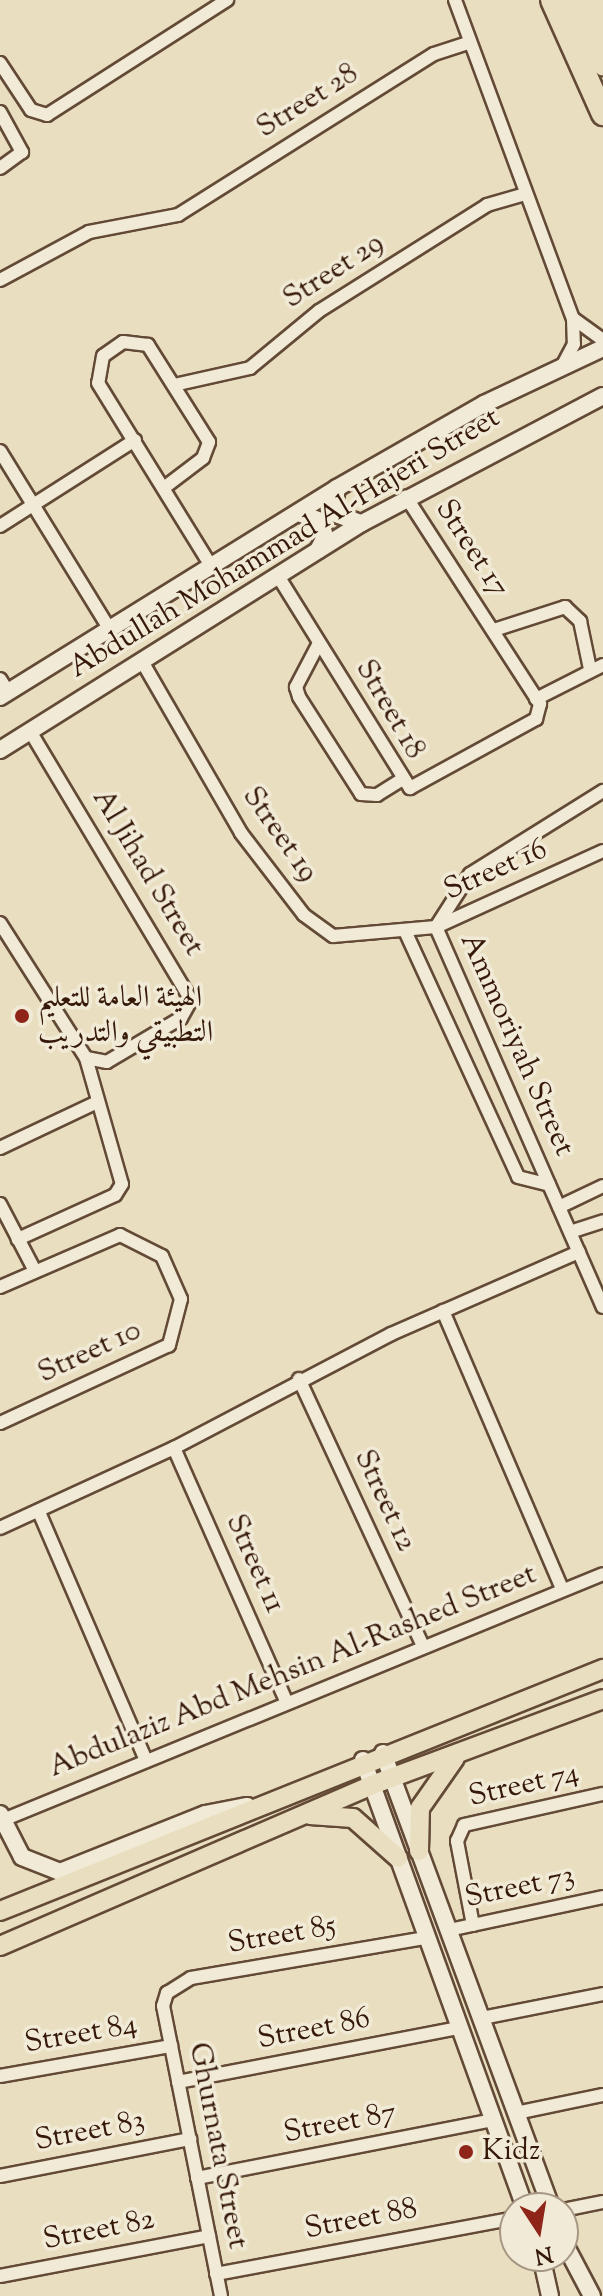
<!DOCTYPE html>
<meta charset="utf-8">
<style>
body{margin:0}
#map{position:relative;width:603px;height:2296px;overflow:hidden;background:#e9dec0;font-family:"Sorts Mill Goudy",Amiri,serif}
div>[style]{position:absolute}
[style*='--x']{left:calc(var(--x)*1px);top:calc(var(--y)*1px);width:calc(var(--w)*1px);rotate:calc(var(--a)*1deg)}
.roads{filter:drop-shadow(2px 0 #634a36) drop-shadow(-2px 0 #634a36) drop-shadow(0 2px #634a36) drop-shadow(0 -2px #634a36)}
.street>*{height:12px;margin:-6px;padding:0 6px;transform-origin:6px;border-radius:6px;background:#f1ead6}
.secondary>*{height:16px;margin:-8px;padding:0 8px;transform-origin:8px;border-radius:8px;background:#f1ead6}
.primary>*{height:18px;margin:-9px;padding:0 9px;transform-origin:9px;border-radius:9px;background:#e9dec0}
.highway>*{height:22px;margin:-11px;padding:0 11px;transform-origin:11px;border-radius:11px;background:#e9dec0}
.dots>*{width:22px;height:22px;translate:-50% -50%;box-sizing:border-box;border:4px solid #f1ead6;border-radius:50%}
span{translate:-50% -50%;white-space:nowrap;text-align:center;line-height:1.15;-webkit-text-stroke:7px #f1ead6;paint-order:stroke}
.street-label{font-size:30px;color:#361908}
.poi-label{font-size:30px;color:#361908}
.left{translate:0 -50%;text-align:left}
.north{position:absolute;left:499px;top:2192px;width:80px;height:80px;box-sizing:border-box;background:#f1ead6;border:2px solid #a69684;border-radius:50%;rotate:168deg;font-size:22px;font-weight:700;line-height:32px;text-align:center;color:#361908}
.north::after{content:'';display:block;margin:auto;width:28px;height:36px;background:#8f2418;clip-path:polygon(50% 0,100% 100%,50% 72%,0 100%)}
</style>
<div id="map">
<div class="roads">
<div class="street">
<i style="--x:455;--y:0;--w:340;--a:69.7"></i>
<i style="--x:573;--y:319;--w:25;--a:88"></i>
<i style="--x:574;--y:344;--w:26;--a:118"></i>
<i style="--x:0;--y:63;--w:56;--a:56.6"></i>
<i style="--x:31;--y:110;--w:17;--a:17"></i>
<i style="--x:47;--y:115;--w:214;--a:-32.6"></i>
<i style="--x:0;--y:112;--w:46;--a:61.2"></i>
<i style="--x:22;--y:152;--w:27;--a:144"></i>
<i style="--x:0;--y:280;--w:101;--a:-28.3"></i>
<i style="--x:89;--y:232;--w:91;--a:-10.8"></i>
<i style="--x:178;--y:215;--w:302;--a:-32.2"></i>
<i style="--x:434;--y:54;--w:38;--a:-18"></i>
<i style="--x:574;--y:319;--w:36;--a:36"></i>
<i style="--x:174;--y:385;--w:78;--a:-12.6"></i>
<i style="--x:250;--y:368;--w:89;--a:-39.6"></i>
<i style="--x:319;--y:311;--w:199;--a:-32.2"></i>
<i style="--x:487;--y:205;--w:37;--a:-16"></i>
<i style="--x:0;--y:451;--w:210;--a:58.4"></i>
<i style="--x:165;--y:487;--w:48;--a:-37.3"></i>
<i style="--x:203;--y:458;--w:17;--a:-69"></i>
<i style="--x:209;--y:442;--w:115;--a:-122.2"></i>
<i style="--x:148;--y:345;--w:25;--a:-173"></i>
<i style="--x:123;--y:342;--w:24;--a:145"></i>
<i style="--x:103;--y:356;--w:27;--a:100"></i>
<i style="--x:98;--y:383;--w:215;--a:58.3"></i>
<i style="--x:0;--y:526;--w:160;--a:-32.5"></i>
<i style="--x:278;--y:576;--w:250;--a:58.1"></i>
<i style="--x:410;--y:788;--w:144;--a:-28.7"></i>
<i style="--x:536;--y:719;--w:16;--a:-75"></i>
<i style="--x:540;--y:704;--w:247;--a:-122.9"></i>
<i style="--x:494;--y:630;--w:75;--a:-17.9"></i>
<i style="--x:565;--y:607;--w:21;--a:43"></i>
<i style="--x:580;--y:621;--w:49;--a:78.2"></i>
<i style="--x:319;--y:643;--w:50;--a:117.6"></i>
<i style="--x:296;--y:687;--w:10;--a:73"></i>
<i style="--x:299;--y:697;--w:115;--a:57.4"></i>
<i style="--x:361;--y:794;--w:16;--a:4"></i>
<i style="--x:377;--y:795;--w:31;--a:-32"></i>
<i style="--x:143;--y:663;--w:196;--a:60"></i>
<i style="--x:241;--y:833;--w:103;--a:52.5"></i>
<i style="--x:304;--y:915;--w:36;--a:36"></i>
<i style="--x:333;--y:936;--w:103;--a:-5"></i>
<i style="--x:436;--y:927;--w:183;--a:-24.5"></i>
<i style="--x:0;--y:679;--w:15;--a:58"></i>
<i style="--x:536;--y:699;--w:75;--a:-26.9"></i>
<i style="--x:30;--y:731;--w:313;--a:59.1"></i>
<i style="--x:191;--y:1000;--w:21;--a:119"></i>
<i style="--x:181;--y:1018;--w:86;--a:149.3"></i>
<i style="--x:107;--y:1062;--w:21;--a:-169"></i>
<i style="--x:0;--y:923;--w:160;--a:57.5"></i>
<i style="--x:86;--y:1058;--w:131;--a:74.1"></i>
<i style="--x:122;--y:1184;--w:13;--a:122"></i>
<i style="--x:115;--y:1195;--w:107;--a:155.6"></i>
<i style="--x:436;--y:927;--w:415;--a:66.3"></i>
<i style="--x:436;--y:927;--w:63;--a:-57.3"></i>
<i style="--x:470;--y:874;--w:157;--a:-32"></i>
<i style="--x:406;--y:933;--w:268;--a:65.3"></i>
<i style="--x:518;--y:1177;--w:32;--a:14"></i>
<i style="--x:0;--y:1148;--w:105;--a:-25.3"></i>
<i style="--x:0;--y:1204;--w:76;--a:62.4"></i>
<i style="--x:559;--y:1207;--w:49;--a:-25.5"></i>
<i style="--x:570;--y:1232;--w:35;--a:-18"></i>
<i style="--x:0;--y:1287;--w:131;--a:-23.4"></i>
<i style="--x:120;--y:1235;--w:47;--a:26.6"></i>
<i style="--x:162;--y:1256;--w:47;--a:66.2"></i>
<i style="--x:181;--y:1299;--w:48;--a:104.6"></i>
<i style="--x:169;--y:1345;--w:186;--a:155.2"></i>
<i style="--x:443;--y:1311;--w:302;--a:66.8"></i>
<i style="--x:299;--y:1379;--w:292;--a:65.1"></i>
<i style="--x:174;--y:1448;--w:277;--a:66.1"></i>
<i style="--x:39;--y:1512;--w:271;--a:66.7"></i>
<i style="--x:0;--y:1528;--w:192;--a:-24.7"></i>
<i style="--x:174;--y:1448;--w:245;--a:-27.7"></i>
<i style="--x:391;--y:1334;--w:205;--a:-23.6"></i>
<i style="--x:3;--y:1820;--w:648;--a:-22.29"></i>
<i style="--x:473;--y:1925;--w:86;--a:-100.8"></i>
<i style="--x:457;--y:1841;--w:17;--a:-66"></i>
<i style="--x:464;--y:1825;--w:142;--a:-12.6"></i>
<i style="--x:449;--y:1930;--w:157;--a:-12.1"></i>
<i style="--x:482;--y:2018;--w:123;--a:-11.2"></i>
<i style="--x:0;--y:2076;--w:174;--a:-10"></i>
<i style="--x:178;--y:2082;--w:286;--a:-10.9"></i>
<i style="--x:516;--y:2113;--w:89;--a:-11.7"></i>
<i style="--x:0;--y:2176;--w:194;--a:-11"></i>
<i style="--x:197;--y:2178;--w:301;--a:-11.1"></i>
<i style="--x:563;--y:2210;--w:41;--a:-11.3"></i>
<i style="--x:216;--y:2274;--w:304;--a:-10.6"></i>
<i style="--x:0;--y:2276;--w:213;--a:-10.8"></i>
<i style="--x:221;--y:2296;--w:296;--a:-101.3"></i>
<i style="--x:163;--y:2006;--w:14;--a:-73"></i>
<i style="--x:167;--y:1993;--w:28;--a:-32"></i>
<i style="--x:191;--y:1978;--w:238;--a:-9.7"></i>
</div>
<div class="secondary">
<i style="--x:337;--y:488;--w:25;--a:99"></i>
<i style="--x:333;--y:513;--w:30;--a:20"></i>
<i style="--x:298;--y:513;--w:24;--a:19"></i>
<i style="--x:321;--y:521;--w:16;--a:76"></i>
<i style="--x:325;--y:537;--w:15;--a:118"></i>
<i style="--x:0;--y:697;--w:397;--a:-31.8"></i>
<i style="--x:337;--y:488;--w:169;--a:-29.7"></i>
<i style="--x:484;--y:404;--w:132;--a:-25.2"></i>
<i style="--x:0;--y:750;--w:427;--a:-32.1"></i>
<i style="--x:362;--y:523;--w:272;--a:-27.8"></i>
<i style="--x:383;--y:1753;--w:485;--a:69.7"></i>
<i style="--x:363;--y:1760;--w:476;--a:70.1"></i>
<i style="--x:0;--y:1814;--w:48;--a:62.9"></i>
<i style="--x:22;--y:1857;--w:41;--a:21.5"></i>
<i style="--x:60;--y:1872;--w:156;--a:-21.8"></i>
<i style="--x:205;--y:1814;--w:43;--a:-10.8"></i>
<i style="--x:563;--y:2241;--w:62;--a:62.2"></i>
<i style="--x:541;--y:2256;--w:41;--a:77.3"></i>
</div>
<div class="primary">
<i style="--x:310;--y:1815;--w:43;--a:4"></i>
<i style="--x:353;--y:1818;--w:60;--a:41.6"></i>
<i style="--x:419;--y:1851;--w:43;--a:-88.7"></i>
<i style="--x:420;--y:1808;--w:61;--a:-55"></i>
<i style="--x:0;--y:1911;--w:650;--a:-21.87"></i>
<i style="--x:0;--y:1946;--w:405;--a:-23.4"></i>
<i style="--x:372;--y:1785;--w:246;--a:-20.4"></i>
</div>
<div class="highway">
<i style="--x:552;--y:0;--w:125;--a:65.9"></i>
<i style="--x:573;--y:0;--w:71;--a:64.9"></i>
<i style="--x:592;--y:0;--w:31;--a:69"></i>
</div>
</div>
<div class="dots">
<i style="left:22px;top:1016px;background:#8f2418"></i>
<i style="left:466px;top:2152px;background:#8f2418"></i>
</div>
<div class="street-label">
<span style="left:308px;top:102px;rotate:-32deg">Street 28</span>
<span style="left:334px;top:272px;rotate:-33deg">Street 29</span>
<span style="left:285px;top:544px;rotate:-31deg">Abdullah Mohammad Al-Hajeri Street</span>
<span style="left:471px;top:549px;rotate:57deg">Street 17</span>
<span style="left:389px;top:710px;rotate:60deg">Street 18</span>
<span style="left:279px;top:835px;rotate:55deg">Street 19</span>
<span style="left:496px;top:871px;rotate:-24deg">Street 16</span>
<span style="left:147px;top:873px;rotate:59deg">Al Jihad Street</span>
<span style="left:516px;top:1045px;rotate:66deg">Ammoriyah Street</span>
<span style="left:90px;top:1353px;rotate:-25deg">Street 10</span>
<span style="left:384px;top:1501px;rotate:65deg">Street 12</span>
<span style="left:254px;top:1564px;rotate:66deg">Street 11</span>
<span style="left:293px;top:1672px;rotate:-22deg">Abdulaziz Abd Mehsin Al-Rashed Street</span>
<span style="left:524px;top:1786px;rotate:-13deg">Street 74</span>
<span style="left:520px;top:1888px;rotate:-12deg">Street 73</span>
<span style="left:282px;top:1936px;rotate:-10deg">Street 85</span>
<span style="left:314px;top:2030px;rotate:-11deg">Street 86</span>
<span style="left:81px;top:2035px;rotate:-10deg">Street 84</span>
<span style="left:340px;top:2124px;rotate:-11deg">Street 87</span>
<span style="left:90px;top:2132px;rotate:-11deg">Street 83</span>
<span style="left:217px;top:2146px;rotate:79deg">Ghurnata Street</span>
<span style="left:361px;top:2220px;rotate:-11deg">Street 88</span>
<span style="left:99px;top:2231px;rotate:-11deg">Street 82</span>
</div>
<div class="poi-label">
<span class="left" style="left:38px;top:1016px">الهيئة العامة للتعليم<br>التطبيقي والتدريب</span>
<span class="left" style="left:482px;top:2152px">Kidz</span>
</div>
<div class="north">N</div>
</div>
